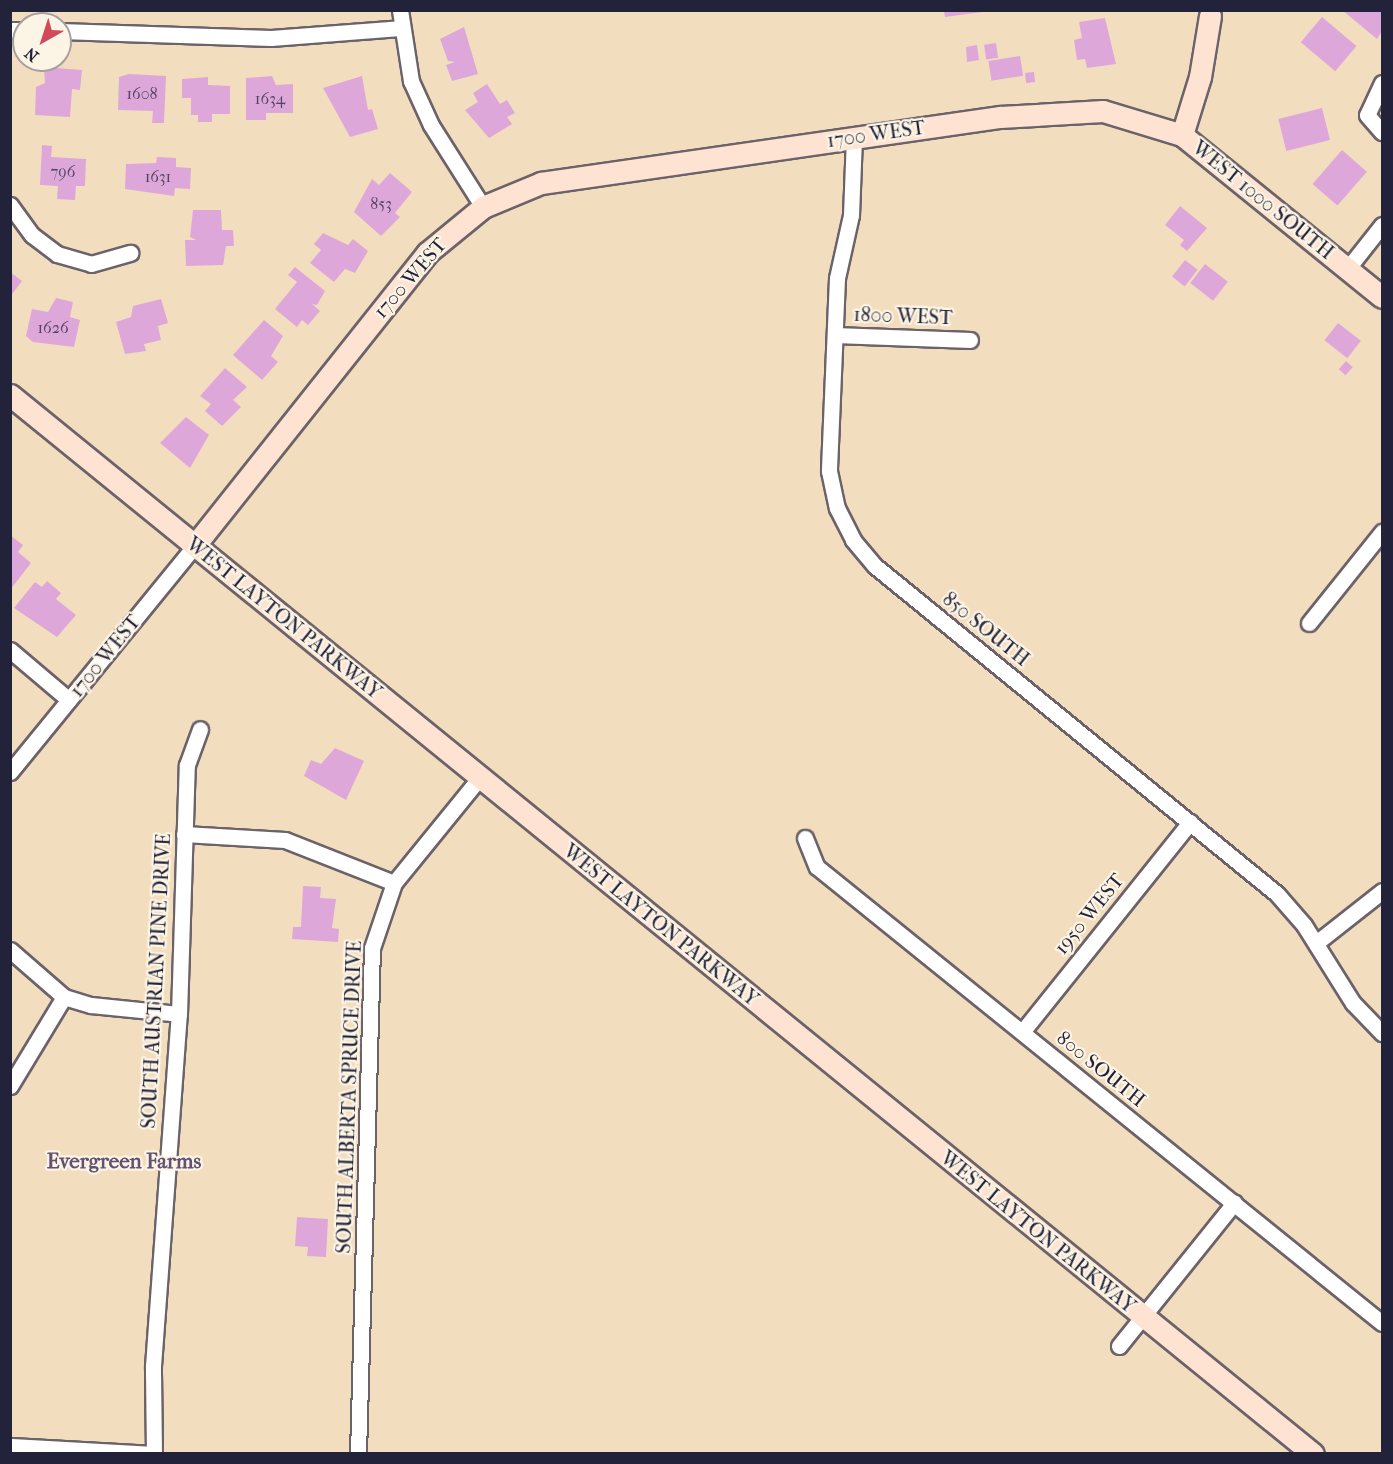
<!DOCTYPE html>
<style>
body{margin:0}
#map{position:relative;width:1393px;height:1464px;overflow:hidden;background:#f3ddbf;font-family:"IM FELL French Canon",serif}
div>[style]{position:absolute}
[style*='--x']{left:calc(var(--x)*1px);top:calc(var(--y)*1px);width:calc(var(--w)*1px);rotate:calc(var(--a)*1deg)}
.building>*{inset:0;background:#dda8d9;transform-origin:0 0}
.roads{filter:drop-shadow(2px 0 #6b6369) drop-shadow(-2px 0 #6b6369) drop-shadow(0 2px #6b6369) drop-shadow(0 -2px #6b6369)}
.street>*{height:15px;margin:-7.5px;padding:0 7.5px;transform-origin:7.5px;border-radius:7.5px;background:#fff}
.secondary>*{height:21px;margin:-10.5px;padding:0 10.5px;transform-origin:10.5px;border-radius:10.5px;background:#fee3d2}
span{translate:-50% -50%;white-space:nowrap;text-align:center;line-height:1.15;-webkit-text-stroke:4.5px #fcf5e5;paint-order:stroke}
.number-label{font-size:16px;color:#514462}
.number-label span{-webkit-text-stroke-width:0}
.street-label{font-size:20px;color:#22223b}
.neighbourhood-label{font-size:21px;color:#635172;font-weight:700}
.frame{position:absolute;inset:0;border:12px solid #22223b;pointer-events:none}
.north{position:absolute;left:12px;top:12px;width:60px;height:60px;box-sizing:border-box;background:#fcf5e5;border:2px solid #a5a1a1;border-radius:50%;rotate:219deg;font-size:16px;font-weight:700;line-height:24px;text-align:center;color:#22223b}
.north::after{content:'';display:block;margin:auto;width:21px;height:27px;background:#d1495b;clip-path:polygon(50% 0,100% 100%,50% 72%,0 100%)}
</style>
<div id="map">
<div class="building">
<i style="clip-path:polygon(944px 10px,982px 10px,982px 12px,945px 17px)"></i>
<i style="clip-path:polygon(1342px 10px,1382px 10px,1382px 31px,1377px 39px)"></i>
<i style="left:1322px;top:17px;width:45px;height:33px;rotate:40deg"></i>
<i style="clip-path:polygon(1105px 18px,1116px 64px,1087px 68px,1085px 59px,1077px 60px,1074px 40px,1082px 38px,1079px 22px)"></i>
<i style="clip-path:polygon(464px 27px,478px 74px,452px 81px,446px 65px,455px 62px,448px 61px,440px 39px)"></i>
<i style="left:996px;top:43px;width:15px;height:12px;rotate:82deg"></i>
<i style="clip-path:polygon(977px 45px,979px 60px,967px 62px,966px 47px)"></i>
<i style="left:1020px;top:56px;width:20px;height:32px;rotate:81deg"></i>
<i style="clip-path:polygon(44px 67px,82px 70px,80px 90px,72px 89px,70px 117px,35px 115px,36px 87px,45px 83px)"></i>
<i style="left:1034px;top:72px;width:10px;height:9px;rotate:84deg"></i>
<i style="clip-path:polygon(129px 74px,166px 76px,164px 123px,152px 123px,153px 111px,118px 110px,119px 77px)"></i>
<i style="clip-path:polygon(272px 76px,276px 85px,293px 84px,293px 113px,266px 113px,266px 120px,246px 120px,246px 78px)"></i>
<i style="clip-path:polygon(362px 76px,368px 110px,372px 109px,378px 129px,350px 137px,323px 88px)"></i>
<i style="clip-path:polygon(208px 77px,208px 85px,230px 86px,230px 114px,212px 114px,212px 122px,198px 122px,198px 115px,191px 115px,191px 98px,182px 98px,182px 79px)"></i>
<i style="clip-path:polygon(487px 84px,500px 104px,507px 100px,515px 113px,507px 117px,512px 124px,489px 138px,465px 110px,478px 102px,473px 93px)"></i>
<i style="left:1322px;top:108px;width:33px;height:45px;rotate:76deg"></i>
<i style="clip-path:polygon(42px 145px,52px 146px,51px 157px,86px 159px,85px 186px,76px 186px,75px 200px,57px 199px,58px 186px,40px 185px)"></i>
<i style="left:1342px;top:150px;width:33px;height:45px;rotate:41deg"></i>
<i style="clip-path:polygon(157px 157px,176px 158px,176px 167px,191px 168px,190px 189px,175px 188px,174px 196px,125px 189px,126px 164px,156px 163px)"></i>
<i style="clip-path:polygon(390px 173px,412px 192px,395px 213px,400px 217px,381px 236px,354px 212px,372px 179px,379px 185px)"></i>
<i style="clip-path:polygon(1180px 206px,1207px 228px,1187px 251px,1180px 245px,1184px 240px,1165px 225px)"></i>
<i style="clip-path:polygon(193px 210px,221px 210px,222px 230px,233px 230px,234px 246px,226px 246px,223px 265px,186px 266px,185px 240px,196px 240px,190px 237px)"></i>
<i style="clip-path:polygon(323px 233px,348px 245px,353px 239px,368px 251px,355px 273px,345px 269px,334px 282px,310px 263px,321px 250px,314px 244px)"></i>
<i style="left:1185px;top:260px;width:16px;height:21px;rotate:38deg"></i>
<i style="left:1205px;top:264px;width:29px;height:24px;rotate:38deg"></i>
<i style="clip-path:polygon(295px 267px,325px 291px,317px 305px,312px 304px,320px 311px,308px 325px,302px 320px,297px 327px,275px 309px,297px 282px,288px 275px)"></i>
<i style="clip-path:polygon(10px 272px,22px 281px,10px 297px)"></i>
<i style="clip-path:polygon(56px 298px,73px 302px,70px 317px,80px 320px,74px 347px,33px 342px,26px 336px,32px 309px,48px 312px)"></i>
<i style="clip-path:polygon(161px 299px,168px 323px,158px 326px,161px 340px,144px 344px,146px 351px,125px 354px,116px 322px,131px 317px,133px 306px)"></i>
<i style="clip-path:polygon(264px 320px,283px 336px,271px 356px,278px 362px,262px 380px,233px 355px)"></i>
<i style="left:1338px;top:323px;width:29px;height:22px;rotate:38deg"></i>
<i style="left:1346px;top:361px;width:9px;height:11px;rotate:41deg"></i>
<i style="clip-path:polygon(225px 368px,247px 387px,233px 400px,241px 407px,222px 426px,205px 411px,211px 404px,200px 396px)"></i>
<i style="clip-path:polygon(186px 417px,209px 435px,190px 468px,160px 443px)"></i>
<i style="clip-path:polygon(10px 535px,23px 545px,18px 552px,31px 563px,10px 590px)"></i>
<i style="clip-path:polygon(47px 581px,61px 593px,56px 599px,76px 615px,57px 637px,14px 608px,35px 582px,42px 587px)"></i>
<i style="clip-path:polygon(335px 748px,364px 761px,346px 800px,304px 776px,311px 760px,321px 764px)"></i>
<i style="clip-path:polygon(303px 886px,321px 887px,320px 898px,336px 899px,332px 928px,339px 929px,338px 942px,292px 939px,293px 927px,301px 927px)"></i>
<i style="clip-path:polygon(297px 1217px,328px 1219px,326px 1257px,307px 1256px,308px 1247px,295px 1246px)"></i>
</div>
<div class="roads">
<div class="street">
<i style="--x:400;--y:10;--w:72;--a:81.2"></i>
<i style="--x:411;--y:81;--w:48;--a:65.6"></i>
<i style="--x:431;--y:125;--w:97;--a:57.6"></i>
<i style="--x:10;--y:30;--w:14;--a:0"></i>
<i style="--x:60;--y:31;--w:211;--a:1.9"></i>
<i style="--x:271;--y:38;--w:129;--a:-4.4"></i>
<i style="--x:1382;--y:83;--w:35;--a:115"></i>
<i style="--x:1367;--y:115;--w:23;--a:49"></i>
<i style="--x:854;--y:137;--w:78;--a:92.2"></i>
<i style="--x:851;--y:215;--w:65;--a:102.5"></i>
<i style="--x:837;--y:278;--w:193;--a:92.4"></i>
<i style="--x:829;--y:471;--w:38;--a:78"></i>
<i style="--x:837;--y:508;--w:36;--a:63"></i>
<i style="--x:853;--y:540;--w:34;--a:50"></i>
<i style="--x:875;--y:566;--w:519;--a:39.21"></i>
<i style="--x:1277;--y:894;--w:41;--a:48.9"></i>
<i style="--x:1304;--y:925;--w:92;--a:57.9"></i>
<i style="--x:1353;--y:1003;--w:42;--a:46"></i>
<i style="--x:10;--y:205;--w:37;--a:54"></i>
<i style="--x:32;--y:235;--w:31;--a:37"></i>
<i style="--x:57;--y:254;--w:35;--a:16"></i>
<i style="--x:91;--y:264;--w:41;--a:-15.8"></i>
<i style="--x:1348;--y:268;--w:55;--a:-51.7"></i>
<i style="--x:835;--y:335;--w:135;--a:2.1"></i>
<i style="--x:1309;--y:623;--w:117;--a:-51.3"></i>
<i style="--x:10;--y:650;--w:77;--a:40.3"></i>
<i style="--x:10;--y:772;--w:293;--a:-50.8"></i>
<i style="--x:184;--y:834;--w:101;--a:3.4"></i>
<i style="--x:285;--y:840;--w:117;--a:21.5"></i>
<i style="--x:805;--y:838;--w:31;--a:68"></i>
<i style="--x:817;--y:867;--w:726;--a:38.91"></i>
<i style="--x:1316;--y:943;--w:84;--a:-38.2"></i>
<i style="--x:10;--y:950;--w:72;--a:41"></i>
<i style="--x:64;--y:997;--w:28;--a:17"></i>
<i style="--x:91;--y:1005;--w:88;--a:5.8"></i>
<i style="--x:1022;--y:1032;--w:269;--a:-51.3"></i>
<i style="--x:10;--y:1086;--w:104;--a:-58.8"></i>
<i style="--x:1119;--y:1346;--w:184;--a:-51.2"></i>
<i style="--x:10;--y:1446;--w:141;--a:3.2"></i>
<i style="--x:154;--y:1454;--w:88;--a:-90.7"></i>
<i style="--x:153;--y:1366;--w:353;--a:-85.8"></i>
<i style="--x:179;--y:1014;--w:249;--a:-88.2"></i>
<i style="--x:187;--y:765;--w:38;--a:-70"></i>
<i style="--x:358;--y:1454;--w:506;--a:-88.42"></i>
<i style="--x:372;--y:948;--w:69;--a:-71.3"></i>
<i style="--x:394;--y:883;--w:136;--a:-50.9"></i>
</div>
<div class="secondary">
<i style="--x:1182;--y:135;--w:61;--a:-72.8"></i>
<i style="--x:1200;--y:77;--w:62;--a:-80.7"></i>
<i style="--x:10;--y:395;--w:1679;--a:39.1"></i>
<i style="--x:195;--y:545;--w:373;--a:-51.5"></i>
<i style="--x:427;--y:253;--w:72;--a:-39.4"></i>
<i style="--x:483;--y:207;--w:63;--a:-22.5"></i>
<i style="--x:541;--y:183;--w:464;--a:-8.2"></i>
<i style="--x:1000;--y:117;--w:103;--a:-3.3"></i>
<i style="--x:1103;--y:111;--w:83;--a:16.9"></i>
<i style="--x:1182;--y:135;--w:257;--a:39"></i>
</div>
</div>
<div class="number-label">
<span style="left:142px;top:94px">1608</span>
<span style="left:270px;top:99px">1634</span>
<span style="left:63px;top:172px">796</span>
<span style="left:158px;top:177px">1631</span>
<span style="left:381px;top:204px">853</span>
<span style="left:53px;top:328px">1626</span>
</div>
<div class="street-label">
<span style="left:876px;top:134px;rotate:-8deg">1700 WEST</span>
<span style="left:1263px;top:200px;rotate:39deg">WEST 1000 SOUTH</span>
<span style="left:410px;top:278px;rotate:-49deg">1700 WEST</span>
<span style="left:903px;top:316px;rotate:2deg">1800 WEST</span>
<span style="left:284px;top:618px;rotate:39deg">WEST LAYTON PARKWAY</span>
<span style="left:986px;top:629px;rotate:39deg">850 SOUTH</span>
<span style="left:105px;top:656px;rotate:-51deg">1700 WEST</span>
<span style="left:1089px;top:914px;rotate:-51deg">1950 WEST</span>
<span style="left:661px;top:925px;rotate:39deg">WEST LAYTON PARKWAY</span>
<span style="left:156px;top:981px;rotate:-87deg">SOUTH AUSTRIAN PINE DRIVE</span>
<span style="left:1101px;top:1069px;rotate:39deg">800 SOUTH</span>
<span style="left:349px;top:1097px;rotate:-88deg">SOUTH ALBERTA SPRUCE DRIVE</span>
<span style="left:1038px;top:1232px;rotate:39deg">WEST LAYTON PARKWAY</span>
</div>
<div class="neighbourhood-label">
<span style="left:124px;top:1161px">Evergreen Farms</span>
</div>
<div class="frame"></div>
<div class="north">N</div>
</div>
